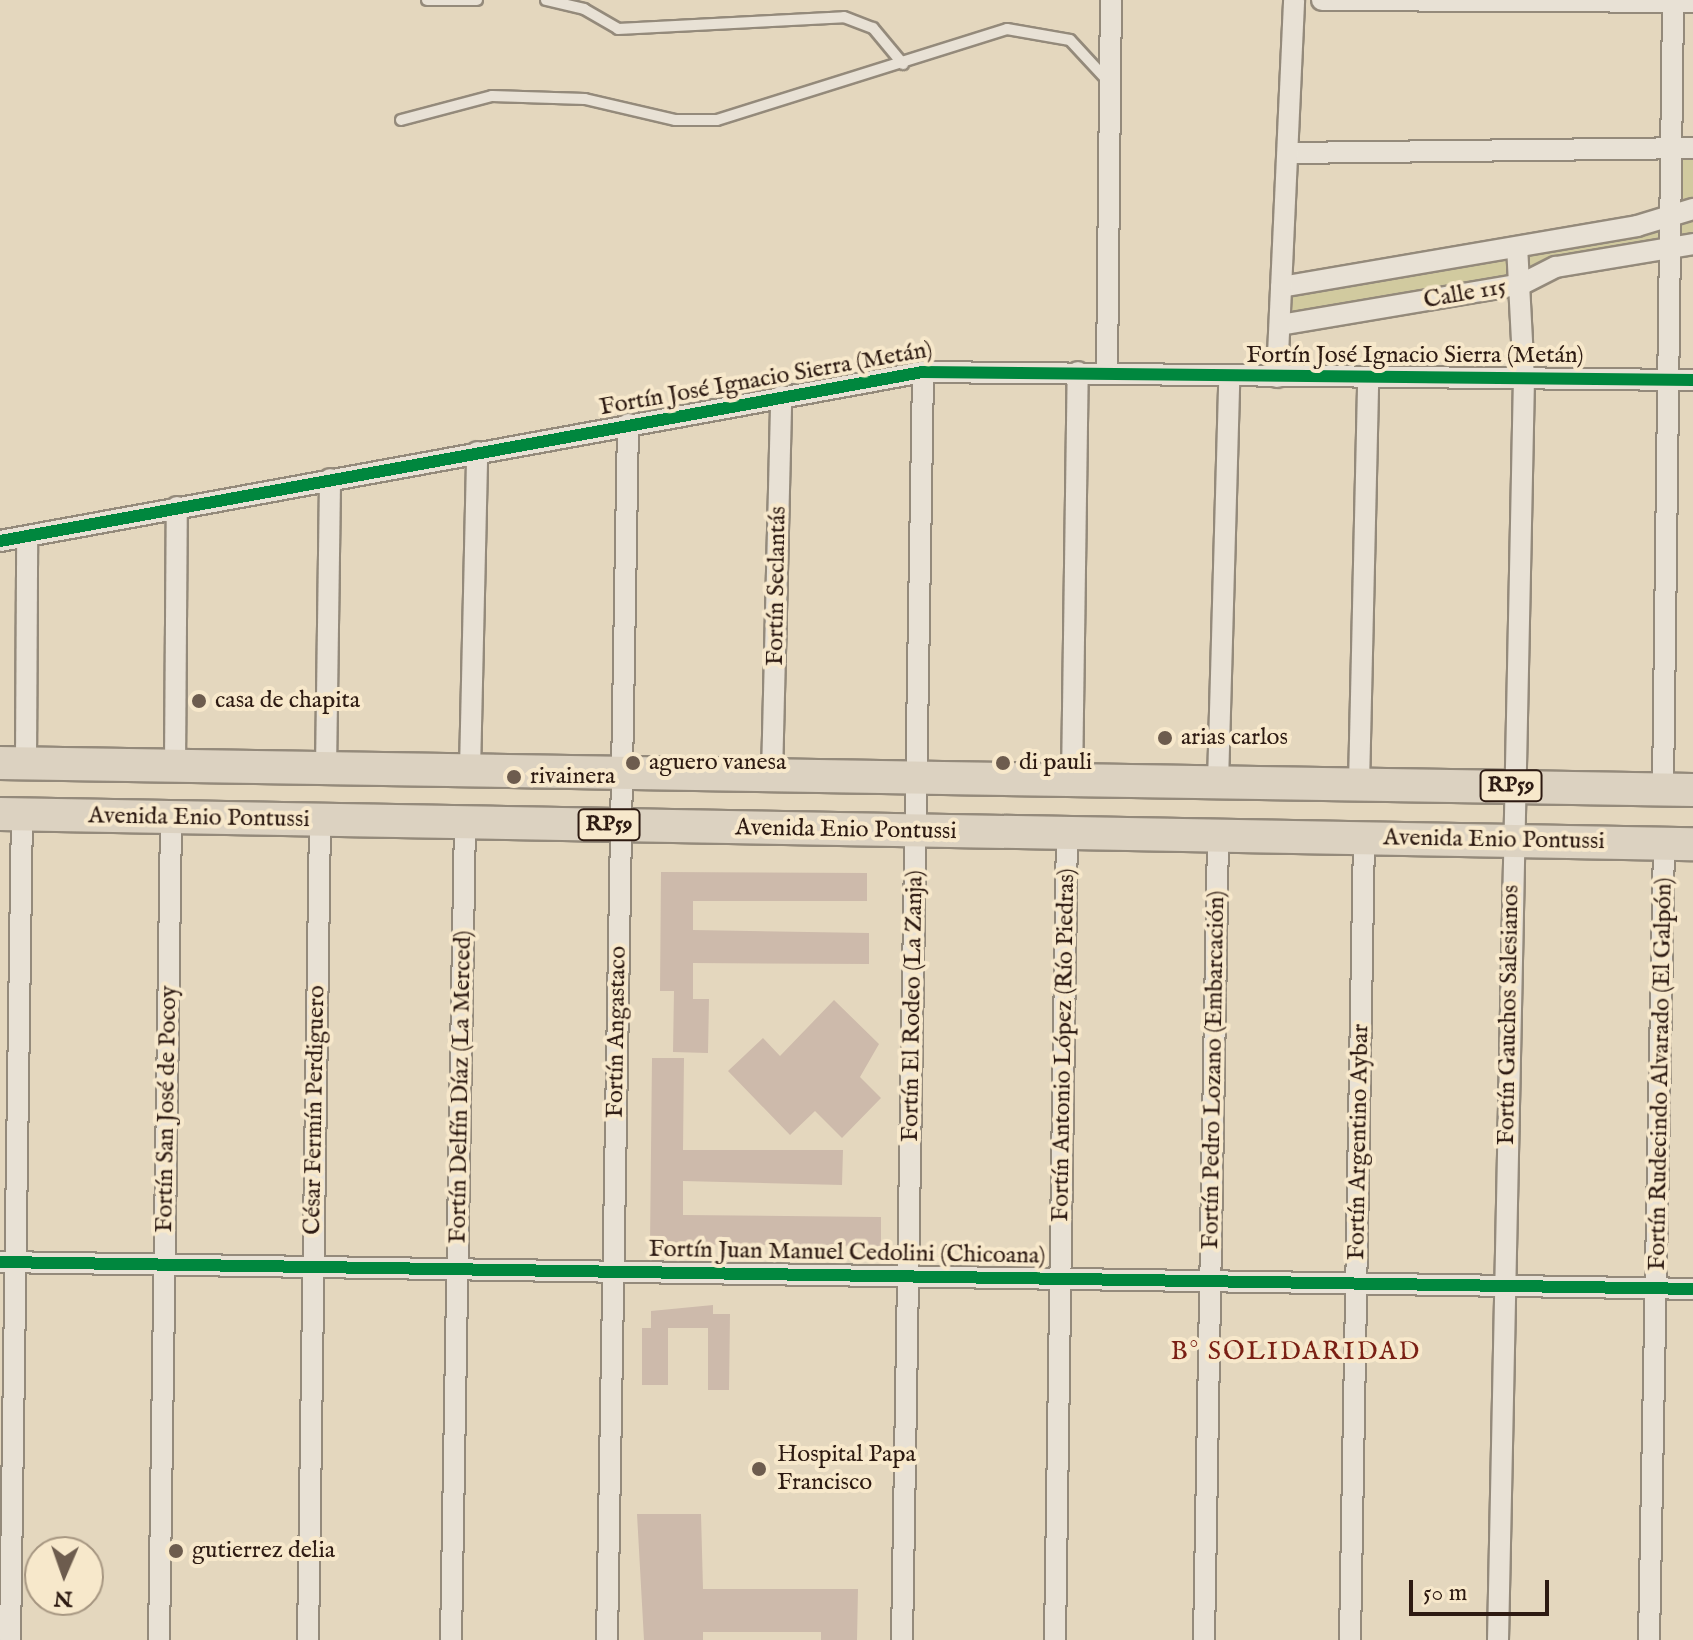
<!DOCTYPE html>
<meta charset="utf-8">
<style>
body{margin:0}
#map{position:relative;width:1693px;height:1640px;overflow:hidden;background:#e4d7be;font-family:"IM FELL English",serif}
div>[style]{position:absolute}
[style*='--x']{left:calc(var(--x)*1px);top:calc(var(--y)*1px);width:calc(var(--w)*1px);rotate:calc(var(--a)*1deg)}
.green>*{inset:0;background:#d1ca9f}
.building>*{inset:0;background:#cdbaab}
.roads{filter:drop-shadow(2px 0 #948a7b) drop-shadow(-2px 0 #948a7b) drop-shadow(0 2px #948a7b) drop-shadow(0 -2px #948a7b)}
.service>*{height:10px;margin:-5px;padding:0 5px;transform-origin:5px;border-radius:5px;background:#e8e1d5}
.minor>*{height:20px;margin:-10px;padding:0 10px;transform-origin:10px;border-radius:10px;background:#e8e1d5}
.primary>*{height:32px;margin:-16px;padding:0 16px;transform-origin:16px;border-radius:16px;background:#dcd2c1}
.cycleway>*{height:12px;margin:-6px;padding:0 6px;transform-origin:6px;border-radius:6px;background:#00873e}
.dots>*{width:22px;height:22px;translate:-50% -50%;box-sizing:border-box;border:4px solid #f7e8cb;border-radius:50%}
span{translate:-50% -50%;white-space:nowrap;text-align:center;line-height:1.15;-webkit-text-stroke:8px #f7e8cb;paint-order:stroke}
.shield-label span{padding:2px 6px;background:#f7e8cb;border:2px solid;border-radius:6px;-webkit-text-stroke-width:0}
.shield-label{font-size:22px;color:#2d1a12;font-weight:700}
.street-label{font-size:24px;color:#2d1a12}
.poi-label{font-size:24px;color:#2d1a12}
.left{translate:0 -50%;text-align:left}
.neighbourhood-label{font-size:26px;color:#7a1f14;letter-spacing:2px}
.north{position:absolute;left:24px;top:1536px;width:80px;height:80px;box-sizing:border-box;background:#f7e8cb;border:2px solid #a69681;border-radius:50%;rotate:182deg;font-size:22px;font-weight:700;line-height:32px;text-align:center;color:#2d1a12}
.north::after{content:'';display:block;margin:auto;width:28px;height:36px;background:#6d5c4e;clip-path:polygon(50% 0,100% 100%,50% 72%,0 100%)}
.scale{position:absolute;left:1409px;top:1580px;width:140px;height:36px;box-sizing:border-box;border:4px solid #2d1a12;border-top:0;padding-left:10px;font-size:24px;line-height:28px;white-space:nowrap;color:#2d1a12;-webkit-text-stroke:6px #f7e8cb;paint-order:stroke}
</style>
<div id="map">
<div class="green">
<i style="clip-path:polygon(1693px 150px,1693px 243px,1279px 323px,1281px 287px,1674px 215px,1675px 151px)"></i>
</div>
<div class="building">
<i style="clip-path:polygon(661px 872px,867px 873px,867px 901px,693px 901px,693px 930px,869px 933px,869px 964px,693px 963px,693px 999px,709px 999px,708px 1053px,673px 1052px,674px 991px,660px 991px)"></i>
<i style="clip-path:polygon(834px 1000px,879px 1044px,860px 1077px,881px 1098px,842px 1138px,815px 1111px,790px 1135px,728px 1071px,763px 1038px,780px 1056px)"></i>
<i style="clip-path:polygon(652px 1058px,684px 1058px,683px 1150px,843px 1150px,842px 1185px,683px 1181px,683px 1215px,881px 1217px,881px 1246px,650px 1244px)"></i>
<i style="clip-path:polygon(713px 1305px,713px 1314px,730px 1314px,729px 1390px,708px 1390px,708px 1328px,668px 1328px,668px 1385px,642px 1385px,642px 1328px,651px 1328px,651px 1311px)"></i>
<i style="clip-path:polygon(637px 1514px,701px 1514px,703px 1589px,858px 1589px,857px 1640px,821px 1640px,821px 1632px,703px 1632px,703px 1640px,644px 1640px)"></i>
</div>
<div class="roads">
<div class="service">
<i style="--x:427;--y:0;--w:50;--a:0"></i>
<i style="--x:546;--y:0;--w:39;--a:13"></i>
<i style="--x:584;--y:9;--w:39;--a:30"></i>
<i style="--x:618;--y:29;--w:226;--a:-3"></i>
<i style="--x:844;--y:17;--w:31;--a:21"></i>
<i style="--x:873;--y:28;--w:47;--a:50.2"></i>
<i style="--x:401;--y:120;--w:94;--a:-14.8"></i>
<i style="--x:492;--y:96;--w:93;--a:1.8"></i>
<i style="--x:585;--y:99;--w:92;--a:13.1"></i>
<i style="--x:675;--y:120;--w:42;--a:0"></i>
<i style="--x:717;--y:120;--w:304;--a:-17.4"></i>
<i style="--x:1007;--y:29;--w:64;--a:9.9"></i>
<i style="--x:1070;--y:40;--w:56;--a:47.2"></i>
</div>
<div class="minor">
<i style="--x:1322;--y:0;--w:371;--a:0.3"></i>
<i style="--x:1288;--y:153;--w:405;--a:-0.7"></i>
<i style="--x:1281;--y:287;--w:361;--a:-9.7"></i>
<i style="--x:1637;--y:226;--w:59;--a:-16.9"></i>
<i style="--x:1280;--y:325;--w:245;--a:-9.6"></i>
<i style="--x:1522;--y:284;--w:38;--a:-27"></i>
<i style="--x:1556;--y:267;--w:139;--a:-9.5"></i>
<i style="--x:1107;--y:373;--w:373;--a:-89.4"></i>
<i style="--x:1277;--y:377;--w:377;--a:-87.4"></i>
<i style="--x:0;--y:541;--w:938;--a:-10.38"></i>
<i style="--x:923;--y:372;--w:770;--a:0.6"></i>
<i style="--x:26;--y:763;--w:226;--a:-89.7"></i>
<i style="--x:175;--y:766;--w:259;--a:-89.6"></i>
<i style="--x:326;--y:769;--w:290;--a:-89.2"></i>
<i style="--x:470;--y:770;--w:318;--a:-88.7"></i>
<i style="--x:772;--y:776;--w:380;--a:-88.6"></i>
<i style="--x:1072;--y:782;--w:410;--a:-89.2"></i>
<i style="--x:1218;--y:783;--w:406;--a:-88.4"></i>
<i style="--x:1359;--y:785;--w:408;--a:-88.7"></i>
<i style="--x:1663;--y:789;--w:789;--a:-89.27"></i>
<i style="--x:0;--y:1262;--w:1693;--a:0.91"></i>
<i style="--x:10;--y:1640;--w:826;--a:-89.17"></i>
<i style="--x:159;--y:1640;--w:823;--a:-89.16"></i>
<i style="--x:308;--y:1640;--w:820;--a:-89.16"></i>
<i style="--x:451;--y:1640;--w:817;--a:-89.02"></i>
<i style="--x:607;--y:1640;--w:1216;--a:-89.01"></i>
<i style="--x:902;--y:1640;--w:1268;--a:-89.05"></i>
<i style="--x:1055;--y:1640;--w:806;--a:-89.15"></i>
<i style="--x:1204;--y:1640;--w:803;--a:-89"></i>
<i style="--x:1350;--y:1640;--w:803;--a:-89"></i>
<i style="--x:1498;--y:1640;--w:1261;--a:-88.82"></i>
<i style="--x:1524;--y:379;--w:132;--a:-93"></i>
<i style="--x:1649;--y:1640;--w:796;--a:-88.92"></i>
</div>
<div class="primary">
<i style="--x:0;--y:763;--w:1693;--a:0.91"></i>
<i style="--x:0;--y:814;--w:1693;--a:1.02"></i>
</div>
</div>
<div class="cycleway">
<i style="--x:0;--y:541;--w:938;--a:-10.38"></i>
<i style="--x:923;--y:372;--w:770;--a:0.6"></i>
<i style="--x:0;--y:1262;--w:1693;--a:0.91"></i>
</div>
<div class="dots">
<i style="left:199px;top:701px;background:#6d5c4e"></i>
<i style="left:1165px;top:738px;background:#6d5c4e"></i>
<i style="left:633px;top:763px;background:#6d5c4e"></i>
<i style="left:1003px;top:763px;background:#6d5c4e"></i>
<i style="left:514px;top:777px;background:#6d5c4e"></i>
<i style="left:759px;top:1469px;background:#6d5c4e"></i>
<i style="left:176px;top:1551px;background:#6d5c4e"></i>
</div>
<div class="shield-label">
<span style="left:1511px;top:786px">RP59</span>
<span style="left:609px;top:825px">RP59</span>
</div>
<div class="street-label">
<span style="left:1465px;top:294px;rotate:-10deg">Calle 115</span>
<span style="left:1415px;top:356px">Fortín José Ignacio Sierra (Metán)</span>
<span style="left:766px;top:379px;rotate:-10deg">Fortín José Ignacio Sierra (Metán)</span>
<span style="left:777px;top:586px;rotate:-89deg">Fortín Seclantás</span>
<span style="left:199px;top:818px;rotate:1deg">Avenida Enio Pontussi</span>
<span style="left:846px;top:830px;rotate:1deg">Avenida Enio Pontussi</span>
<span style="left:1494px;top:840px;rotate:1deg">Avenida Enio Pontussi</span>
<span style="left:913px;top:1006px;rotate:-89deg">Fortín El Rodeo (La Zanja)</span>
<span style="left:1509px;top:1015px;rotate:-89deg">Fortín Gauchos Salesianos</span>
<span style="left:617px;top:1032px;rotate:-89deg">Fortín Angastaco</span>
<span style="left:1064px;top:1045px;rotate:-89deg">Fortín Antonio López (Río Piedras)</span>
<span style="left:1214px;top:1070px;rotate:-89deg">Fortín Pedro Lozano (Embarcación)</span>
<span style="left:1661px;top:1074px;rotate:-89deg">Fortín Rudecindo Alvarado (El Galpón)</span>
<span style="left:461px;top:1087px;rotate:-89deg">Fortín Delfín Díaz (La Merced)</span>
<span style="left:167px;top:1109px;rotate:-89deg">Fortín San José de Pocoy</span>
<span style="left:315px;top:1110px;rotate:-89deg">César Fermín Perdiguero</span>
<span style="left:1359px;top:1142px;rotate:-89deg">Fortín Argentino Aybar</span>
<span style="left:847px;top:1253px;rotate:1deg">Fortín Juan Manuel Cedolini (Chicoana)</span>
</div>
<div class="poi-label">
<span class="left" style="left:215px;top:701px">casa de chapita</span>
<span class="left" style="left:1181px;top:738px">arias carlos</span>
<span class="left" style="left:649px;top:763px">aguero vanesa</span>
<span class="left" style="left:1019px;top:763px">di pauli</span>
<span class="left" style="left:530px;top:777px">rivainera</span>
<span class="left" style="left:777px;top:1469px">Hospital Papa<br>Francisco</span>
<span class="left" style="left:192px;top:1551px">gutierrez delia</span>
</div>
<div class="neighbourhood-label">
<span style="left:1296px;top:1352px">B° SOLIDARIDAD</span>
</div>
<div class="north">N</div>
<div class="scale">50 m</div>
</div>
